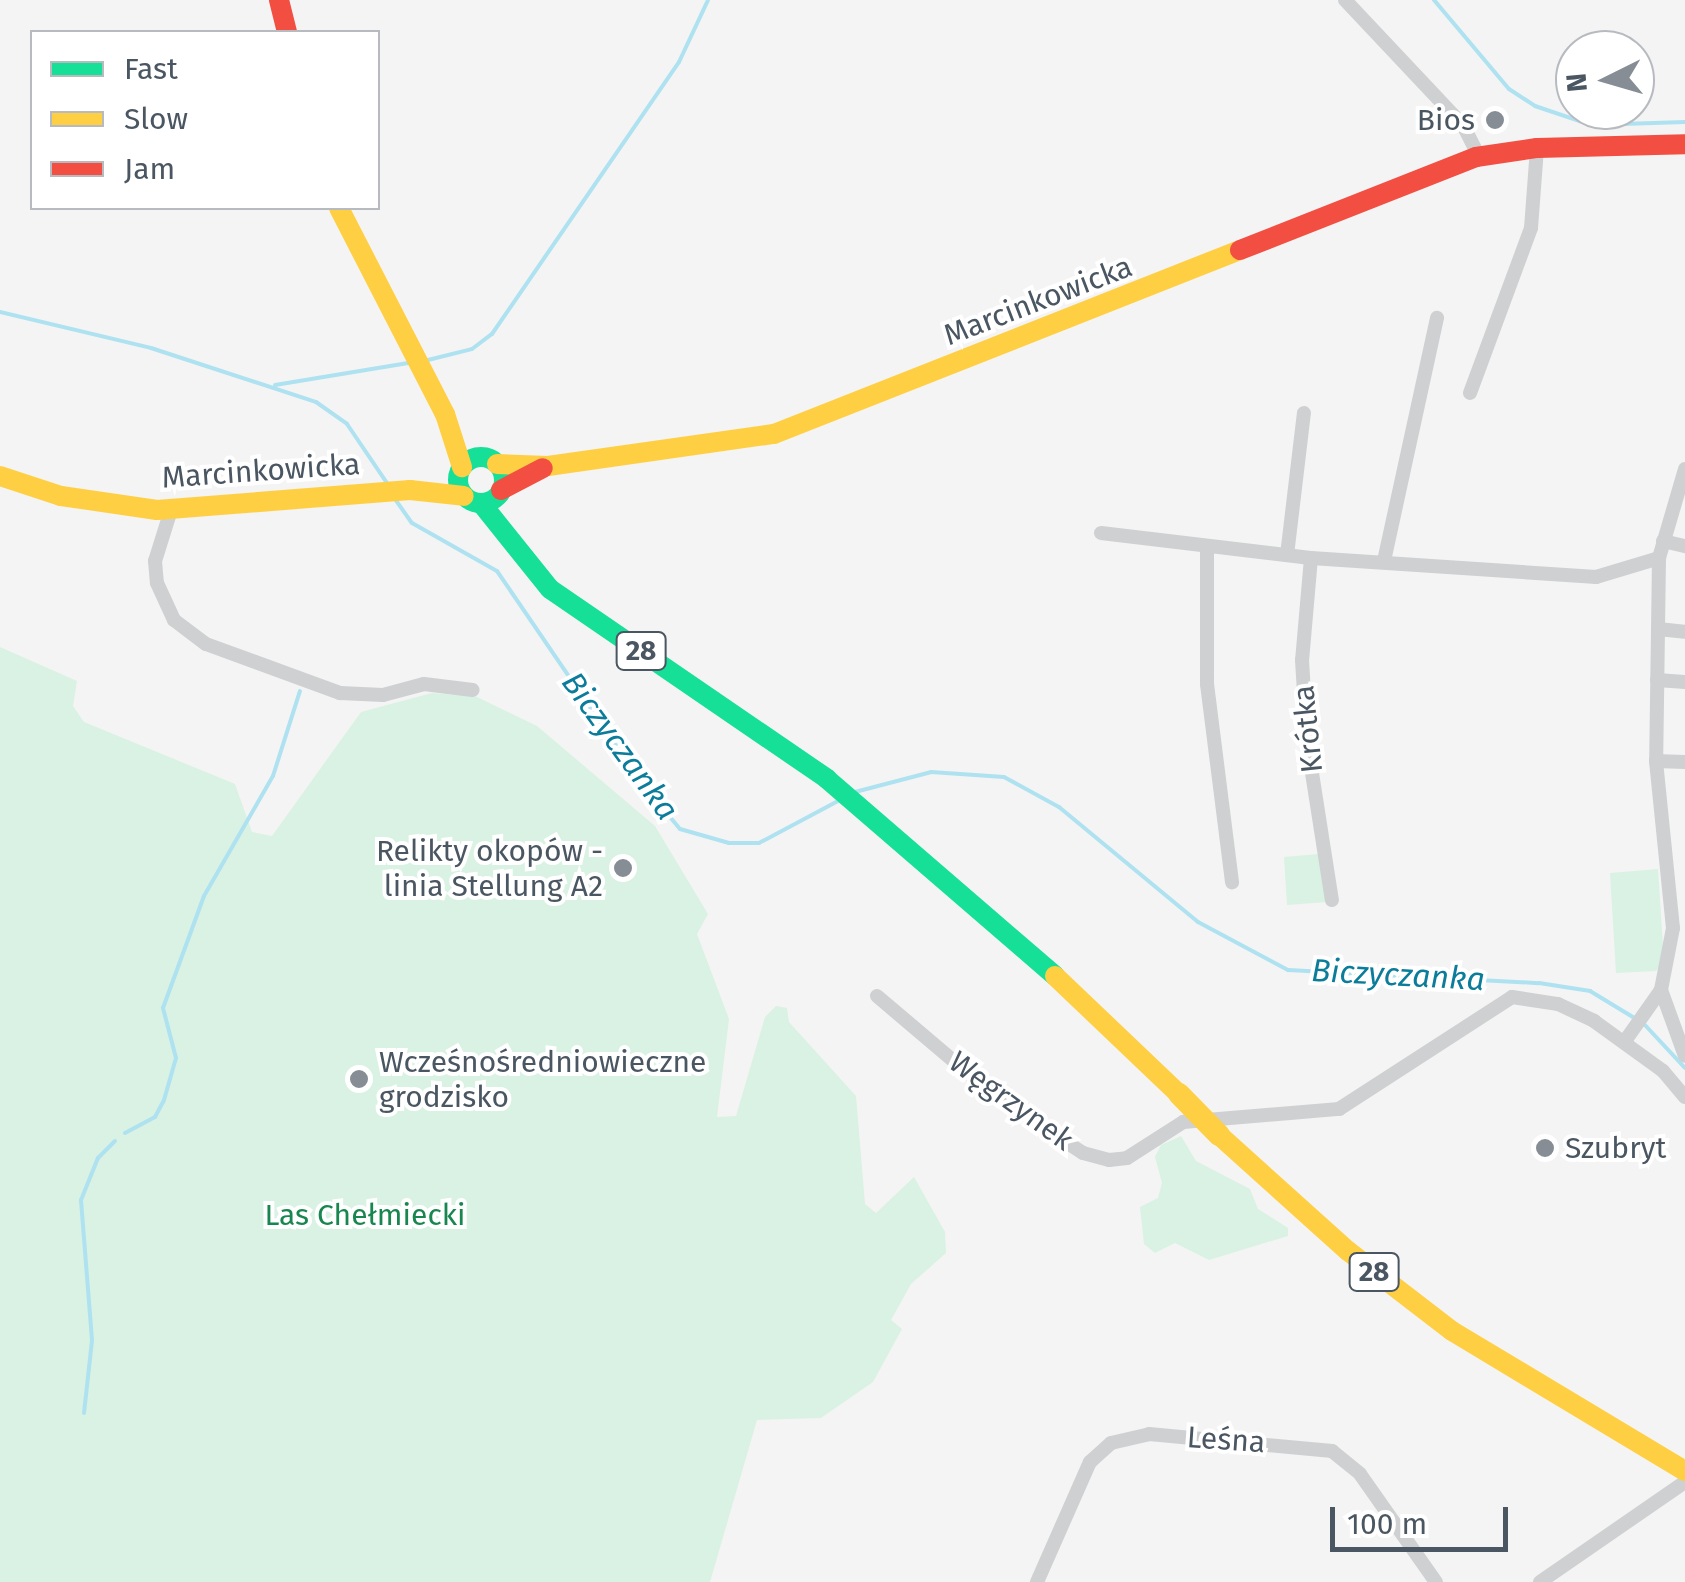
<!DOCTYPE html>
<meta charset="utf-8">
<style>
body{margin:0}
#map{position:relative;width:1685px;height:1582px;overflow:hidden;background:#f4f4f4;font-family:"Fira Sans",sans-serif}
div>[style]{position:absolute}
[style*='--x']{left:calc(var(--x)*1px);top:calc(var(--y)*1px);width:calc(var(--w)*1px);rotate:calc(var(--a)*1deg)}
.green>*{inset:0;background:#d9f2e3}
.stream>*{height:4px;margin:-2px;padding:0 2px;transform-origin:2px;border-radius:2px;background:#aee2f0}
.street>*{height:14px;margin:-7px;padding:0 7px;transform-origin:7px;border-radius:7px;background:#ced0d2}
.fast>*{height:20px;margin:-10px;padding:0 10px;transform-origin:10px;border-radius:10px;background:#16e098}
.fast>.ring{margin:-10px;padding:0;box-sizing:content-box;background:none;border:20px solid #16e098;border-radius:50%}
.slow>*{height:20px;margin:-10px;padding:0 10px;transform-origin:10px;border-radius:10px;background:#ffcf43}
.jam>*{height:20px;margin:-10px;padding:0 10px;transform-origin:10px;border-radius:10px;background:#f24e42}
.slow-bridge>*{height:22px;margin:-11px;padding:0 11px;transform-origin:11px;border-radius:11px;background:#ffcf43}
.dots>*{width:28px;height:28px;translate:-50% -50%;box-sizing:border-box;border:5px solid #fff;border-radius:50%}
span{translate:-50% -50%;white-space:nowrap;text-align:center;line-height:1.15;-webkit-text-stroke:8px #fff;paint-order:stroke}
.shield-label span{padding:2px 8px;background:#fff;border:2px solid;border-radius:8px;-webkit-text-stroke-width:0}
.shield-label{font-size:28px;color:#4a5661;font-weight:700}
.poi-label{font-size:30px;color:#4a5661}
.right{translate:-100% -50%;text-align:right}
.left{translate:0 -50%;text-align:left}
.street-label{font-size:30px;color:#4a5661}
.park-label{font-size:30px;color:#17864f}
.water-label{font-size:32px;color:#0c7c9b;font-style:italic}
.legend{position:absolute;left:30px;top:30px;width:350px;height:180px;box-sizing:border-box;background:#fff;border:2px solid #b7bbc0;margin:0;padding:12px 18px;list-style:none;font-size:30px;color:#4a5661}
.legend li{display:flex;align-items:center;gap:20px;height:50px}
.legend b{width:50px;border:2px solid #b7bbc0}
.north{position:absolute;left:1555px;top:30px;width:100px;height:100px;box-sizing:border-box;background:#fff;border:2px solid #b7bbc0;border-radius:50%;rotate:265deg;font-size:28px;font-weight:700;line-height:40px;text-align:center;color:#4a5661}
.north::after{content:'';display:block;margin:auto;width:35px;height:45px;background:#868d94;clip-path:polygon(50% 0,100% 100%,50% 72%,0 100%)}
.scale{position:absolute;left:1330px;top:1507px;width:178px;height:45px;box-sizing:border-box;border:5px solid #4a5661;border-top:0;padding-left:12px;font-size:30px;line-height:35px;white-space:nowrap;color:#4a5661;-webkit-text-stroke:8px #fff;paint-order:stroke}
</style>
<div id="map">
<div class="green">
<i style="clip-path:polygon(0 647px,77px 681px,73px 706px,84px 722px,235px 784px,252px 832px,272px 836px,361px 712px,432px 693px,475px 696px,537px 726px,655px 826px,708px 914px,697px 934px,729px 1019px,717px 1117px,736px 1116px,765px 1017px,776px 1006px,787px 1008px,789px 1022px,856px 1096px,865px 1204px,876px 1213px,914px 1177px,945px 1232px,946px 1253px,911px 1284px,891px 1320px,902px 1329px,873px 1382px,821px 1418px,757px 1420px,710px 1582px,0 1582px)"></i>
<i style="clip-path:polygon(1318px 854px,1327px 902px,1287px 905px,1284px 857px)"></i>
<i style="clip-path:polygon(1658px 869px,1664px 961px,1656px 971px,1616px 973px,1610px 873px)"></i>
<i style="clip-path:polygon(1181px 1136px,1196px 1161px,1250px 1189px,1258px 1209px,1288px 1228px,1288px 1236px,1209px 1260px,1175px 1243px,1155px 1253px,1144px 1244px,1140px 1207px,1158px 1198px,1162px 1183px,1155px 1157px,1161px 1145px)"></i>
</div>
<div class="stream">
<i style="--x:1434;--y:0;--w:116;--a:49.9"></i>
<i style="--x:1509;--y:89;--w:31;--a:33"></i>
<i style="--x:1535;--y:106;--w:59;--a:18.7"></i>
<i style="--x:1591;--y:125;--w:94;--a:-1.8"></i>
<i style="--x:0;--y:312;--w:155;--a:13.4"></i>
<i style="--x:151;--y:348;--w:174;--a:18.1"></i>
<i style="--x:316;--y:402;--w:38;--a:35"></i>
<i style="--x:347;--y:424;--w:75;--a:55.9"></i>
<i style="--x:428;--y:360;--w:45;--a:-14"></i>
<i style="--x:472;--y:349;--w:25;--a:-37"></i>
<i style="--x:492;--y:334;--w:330;--a:-55.5"></i>
<i style="--x:679;--y:62;--w:68;--a:-64.9"></i>
<i style="--x:275;--y:385;--w:135;--a:-9.4"></i>
<i style="--x:395;--y:499;--w:29;--a:55"></i>
<i style="--x:412;--y:523;--w:98;--a:29.5"></i>
<i style="--x:497;--y:571;--w:255;--a:55.7"></i>
<i style="--x:641;--y:782;--w:61;--a:50.3"></i>
<i style="--x:680;--y:829;--w:51;--a:15.9"></i>
<i style="--x:729;--y:843;--w:30;--a:0"></i>
<i style="--x:759;--y:843;--w:89;--a:-28"></i>
<i style="--x:855;--y:792;--w:79;--a:-14.7"></i>
<i style="--x:931;--y:772;--w:73;--a:3.9"></i>
<i style="--x:1004;--y:777;--w:63;--a:28.6"></i>
<i style="--x:1059;--y:807;--w:180;--a:39.6"></i>
<i style="--x:1198;--y:922;--w:102;--a:28.1"></i>
<i style="--x:1288;--y:970;--w:251;--a:3"></i>
<i style="--x:1539;--y:983;--w:52;--a:8.9"></i>
<i style="--x:1590;--y:991;--w:54;--a:31.3"></i>
<i style="--x:1644;--y:1024;--w:60;--a:47"></i>
<i style="--x:125;--y:1133;--w:34;--a:-28"></i>
<i style="--x:155;--y:1117;--w:19;--a:-62"></i>
<i style="--x:164;--y:1100;--w:44;--a:-74.1"></i>
<i style="--x:176;--y:1058;--w:52;--a:-104.6"></i>
<i style="--x:163;--y:1008;--w:119;--a:-69.9"></i>
<i style="--x:204;--y:896;--w:138;--a:-60.1"></i>
<i style="--x:273;--y:776;--w:89;--a:-72.4"></i>
<i style="--x:84;--y:1413;--w:73;--a:-83.7"></i>
<i style="--x:92;--y:1340;--w:140;--a:-94.5"></i>
<i style="--x:81;--y:1200;--w:45;--a:-68"></i>
<i style="--x:98;--y:1158;--w:24;--a:-45"></i>
</div>
<div class="street">
<i style="--x:1345;--y:0;--w:172;--a:46.7"></i>
<i style="--x:1463;--y:125;--w:36;--a:63"></i>
<i style="--x:1470;--y:393;--w:176;--a:-69.7"></i>
<i style="--x:1531;--y:228;--w:80;--a:-85.7"></i>
<i style="--x:1685;--y:469;--w:93;--a:106.3"></i>
<i style="--x:1659;--y:558;--w:203;--a:90.8"></i>
<i style="--x:1656;--y:761;--w:168;--a:84.2"></i>
<i style="--x:1673;--y:928;--w:63;--a:101"></i>
<i style="--x:1661;--y:990;--w:70;--a:70"></i>
<i style="--x:171;--y:510;--w:53;--a:107.4"></i>
<i style="--x:155;--y:561;--w:22;--a:85"></i>
<i style="--x:157;--y:583;--w:41;--a:65.3"></i>
<i style="--x:174;--y:620;--w:40;--a:37"></i>
<i style="--x:206;--y:644;--w:143;--a:20.1"></i>
<i style="--x:340;--y:693;--w:43;--a:2.7"></i>
<i style="--x:383;--y:695;--w:42;--a:-15"></i>
<i style="--x:424;--y:684;--w:49;--a:7"></i>
<i style="--x:1101;--y:533;--w:211;--a:6.8"></i>
<i style="--x:1311;--y:558;--w:286;--a:3.8"></i>
<i style="--x:1596;--y:577;--w:66;--a:-16.8"></i>
<i style="--x:1663;--y:541;--w:23;--a:13"></i>
<i style="--x:1207;--y:547;--w:137;--a:90"></i>
<i style="--x:1207;--y:684;--w:200;--a:82.8"></i>
<i style="--x:1287;--y:555;--w:143;--a:-83.2"></i>
<i style="--x:1311;--y:558;--w:102;--a:95"></i>
<i style="--x:1302;--y:660;--w:81;--a:86.5"></i>
<i style="--x:1307;--y:741;--w:161;--a:81.1"></i>
<i style="--x:1384;--y:561;--w:249;--a:-77.7"></i>
<i style="--x:1658;--y:629;--w:27;--a:6"></i>
<i style="--x:1657;--y:680;--w:28;--a:4"></i>
<i style="--x:1656;--y:761;--w:29;--a:2"></i>
<i style="--x:877;--y:996;--w:148;--a:40.3"></i>
<i style="--x:990;--y:1092;--w:111;--a:33.3"></i>
<i style="--x:1083;--y:1153;--w:27;--a:15"></i>
<i style="--x:1109;--y:1160;--w:18;--a:-6"></i>
<i style="--x:1127;--y:1158;--w:67;--a:-32.7"></i>
<i style="--x:1183;--y:1122;--w:157;--a:-4.8"></i>
<i style="--x:1339;--y:1109;--w:206;--a:-32.9"></i>
<i style="--x:1512;--y:997;--w:47;--a:8.7"></i>
<i style="--x:1558;--y:1004;--w:40;--a:25"></i>
<i style="--x:1594;--y:1021;--w:85;--a:35.9"></i>
<i style="--x:1663;--y:1071;--w:34;--a:50"></i>
<i style="--x:1625;--y:1041;--w:62;--a:-54.8"></i>
<i style="--x:1037;--y:1582;--w:131;--a:-66.2"></i>
<i style="--x:1090;--y:1462;--w:28;--a:-42"></i>
<i style="--x:1111;--y:1443;--w:39;--a:-13"></i>
<i style="--x:1149;--y:1434;--w:184;--a:5.3"></i>
<i style="--x:1332;--y:1451;--w:36;--a:39"></i>
<i style="--x:1360;--y:1474;--w:132;--a:54.9"></i>
<i style="--x:1540;--y:1582;--w:176;--a:-34.6"></i>
</div>
<div class="fast">
<i class="ring" style="left:458px;top:457px;width:26px;height:26px"></i>
<i style="--x:481;--y:503;--w:110;--a:51.3"></i>
<i style="--x:550;--y:589;--w:336;--a:34.4"></i>
<i style="--x:827;--y:779;--w:301;--a:40.8"></i>
</div>
<div class="slow">
<i style="--x:339;--y:208;--w:232;--a:62.8"></i>
<i style="--x:445;--y:414;--w:56;--a:72.2"></i>
<i style="--x:497;--y:464;--w:51;--a:2.2"></i>
<i style="--x:548;--y:466;--w:228;--a:-8.1"></i>
<i style="--x:774;--y:434;--w:501;--a:-21.55"></i>
<i style="--x:0;--y:476;--w:64;--a:18.2"></i>
<i style="--x:61;--y:496;--w:97;--a:8.3"></i>
<i style="--x:157;--y:510;--w:254;--a:-4.5"></i>
<i style="--x:410;--y:490;--w:54;--a:6.3"></i>
<i style="--x:1055;--y:976;--w:171;--a:43.6"></i>
<i style="--x:1219;--y:1135;--w:173;--a:42"></i>
<i style="--x:1348;--y:1251;--w:131;--a:37.6"></i>
<i style="--x:1452;--y:1331;--w:272;--a:31"></i>
</div>
<div class="jam">
<i style="--x:279;--y:0;--w:33;--a:76"></i>
<i style="--x:1240;--y:250;--w:254;--a:-21.5"></i>
<i style="--x:1476;--y:157;--w:62;--a:-8.4"></i>
<i style="--x:1537;--y:148;--w:148;--a:-1.5"></i>
<i style="--x:501;--y:490;--w:47;--a:-27.6"></i>
</div>
<div class="slow-bridge">
<i style="--x:1179;--y:1094;--w:57;--a:45.7"></i>
</div>
<div class="dots">
<i style="left:1495px;top:120px;background:#868d94"></i>
<i style="left:623px;top:868px;background:#868d94"></i>
<i style="left:359px;top:1079px;background:#868d94"></i>
<i style="left:1545px;top:1148px;background:#868d94"></i>
</div>
<div class="shield-label">
<span style="left:641px;top:651px">28</span>
<span style="left:1374px;top:1272px">28</span>
</div>
<div class="poi-label">
<span class="right" style="left:1475px;top:120px">Bios</span>
<span class="right" style="left:603px;top:868px">Relikty okopów -<br>linia Stellung A2</span>
<span class="left" style="left:379px;top:1079px">Wcześnośredniowieczne<br>grodzisko</span>
<span class="left" style="left:1565px;top:1148px">Szubryt</span>
</div>
<div class="street-label">
<span style="left:1038px;top:301px;rotate:-21deg">Marcinkowicka</span>
<span style="left:261px;top:471px;rotate:-4deg">Marcinkowicka</span>
<span style="left:1308px;top:729px;rotate:-96deg">Krótka</span>
<span style="left:1011px;top:1101px;rotate:36deg">Węgrzynek</span>
<span style="left:1226px;top:1440px;rotate:4deg">Leśna</span>
</div>
<div class="park-label">
<span style="left:365px;top:1215px">Las Chełmiecki</span>
</div>
<div class="water-label">
<span style="left:620px;top:746px;rotate:54deg">Biczyczanka</span>
<span style="left:1398px;top:975px;rotate:3deg">Biczyczanka</span>
</div>
<ul class="legend">
<li><b style="height:12px;background:#16e098"></b>Fast</li>
<li><b style="height:12px;background:#ffcf43"></b>Slow</li>
<li><b style="height:12px;background:#f24e42"></b>Jam</li>
</ul>
<div class="north">N</div>
<div class="scale">100 m</div>
</div>
